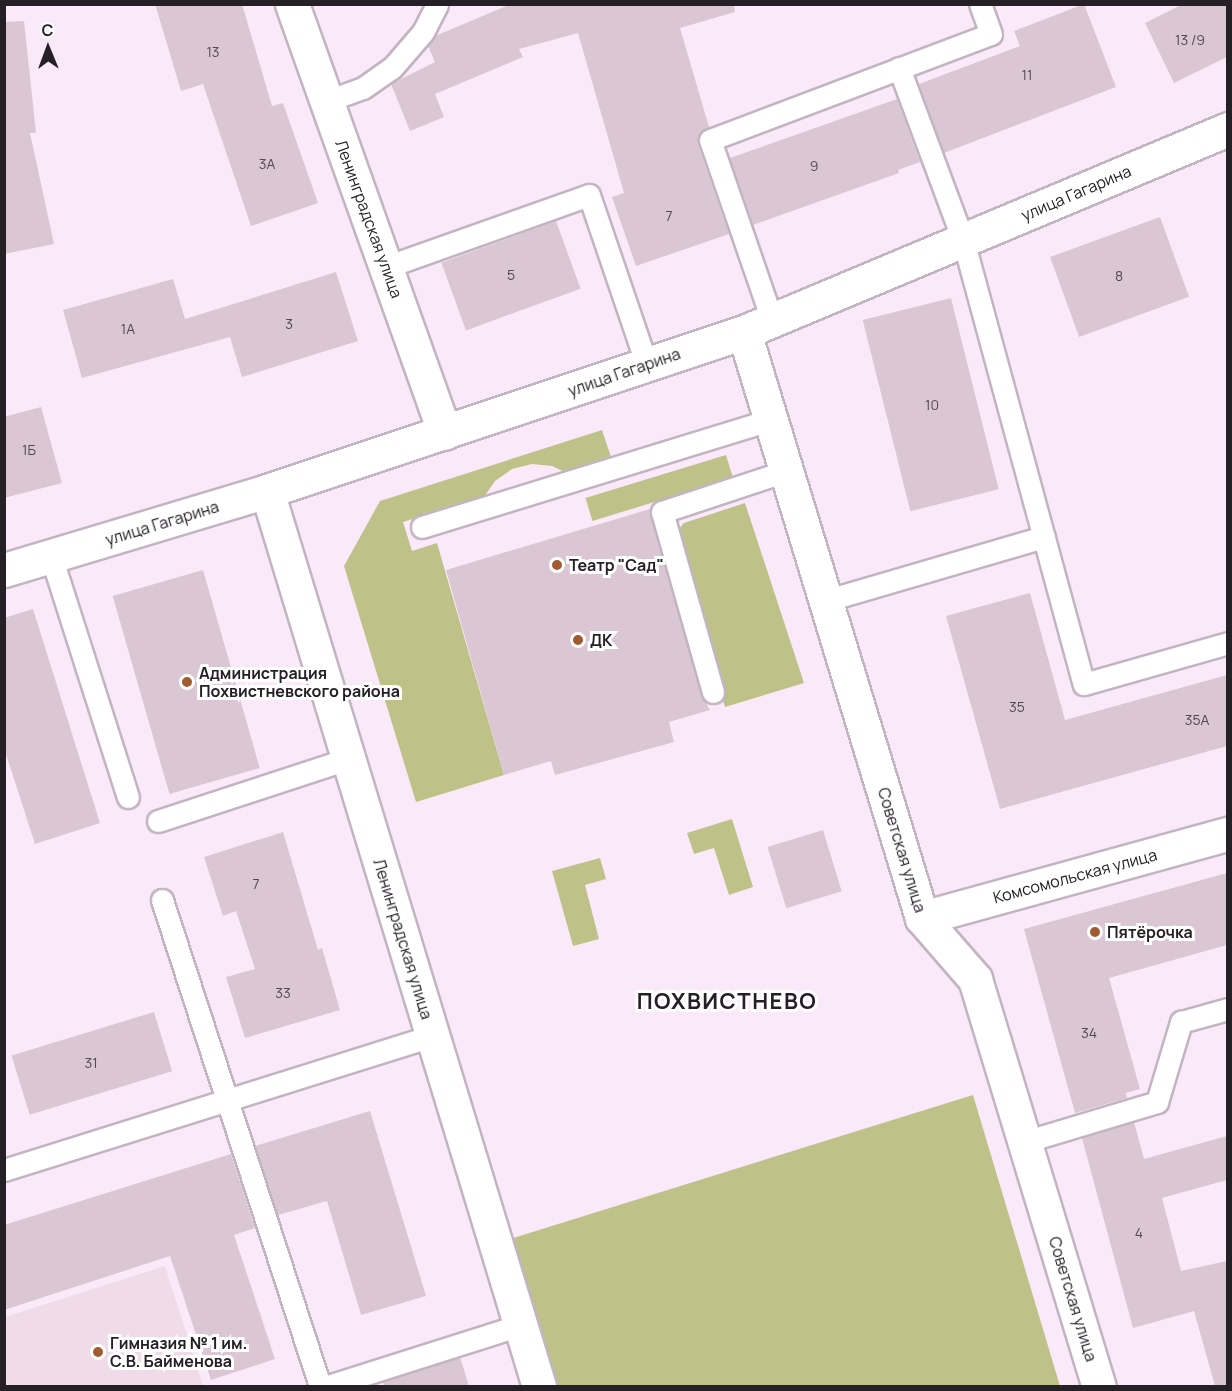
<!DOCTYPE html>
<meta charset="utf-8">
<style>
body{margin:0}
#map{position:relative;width:1232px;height:1391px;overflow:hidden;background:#faeaf9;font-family:Manrope,sans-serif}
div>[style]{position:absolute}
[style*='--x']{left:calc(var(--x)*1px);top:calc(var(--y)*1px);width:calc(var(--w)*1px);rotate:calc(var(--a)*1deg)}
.education>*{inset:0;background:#f0dbe9}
.green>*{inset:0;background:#bfc288;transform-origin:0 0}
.building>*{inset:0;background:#dac7d3;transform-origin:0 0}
.roads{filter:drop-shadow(2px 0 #c3b4c2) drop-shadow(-2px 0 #c3b4c2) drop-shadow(0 2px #c3b4c2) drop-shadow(0 -2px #c3b4c2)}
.service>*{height:21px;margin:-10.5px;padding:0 10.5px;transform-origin:10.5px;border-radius:10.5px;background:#fff}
.minor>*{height:33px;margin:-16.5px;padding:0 16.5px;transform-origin:16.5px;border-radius:16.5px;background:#fff}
.tertiary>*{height:33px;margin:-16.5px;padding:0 16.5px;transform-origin:16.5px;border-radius:16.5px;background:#fff}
.dots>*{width:16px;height:16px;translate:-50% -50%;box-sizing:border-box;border:3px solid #fff;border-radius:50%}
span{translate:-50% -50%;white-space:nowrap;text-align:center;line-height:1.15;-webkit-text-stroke:6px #fff;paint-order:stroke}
.number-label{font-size:14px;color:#524a50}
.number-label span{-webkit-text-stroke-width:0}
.street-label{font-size:16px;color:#252025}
.poi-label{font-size:16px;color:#252025;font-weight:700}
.left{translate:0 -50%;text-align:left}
.district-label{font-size:22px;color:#252025;font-weight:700;letter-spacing:1.5px}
.frame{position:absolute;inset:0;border:6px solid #252025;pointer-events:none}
.north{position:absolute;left:18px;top:18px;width:60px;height:60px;-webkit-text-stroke:4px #fff;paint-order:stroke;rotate:359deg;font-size:16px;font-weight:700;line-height:24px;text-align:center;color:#252025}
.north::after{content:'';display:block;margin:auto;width:21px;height:27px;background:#252025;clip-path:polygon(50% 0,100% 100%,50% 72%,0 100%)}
</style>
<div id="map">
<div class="education">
<i style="clip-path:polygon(165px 1266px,203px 1386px,5px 1386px,5px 1317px)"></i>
</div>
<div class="green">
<i style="clip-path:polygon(602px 430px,612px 460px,569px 474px,552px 466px,532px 464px,512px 469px,495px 481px,484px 497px,403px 522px,412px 551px,437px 543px,504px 775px,416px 802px,344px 566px,380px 501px)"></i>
<i style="left:726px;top:455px;width:24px;height:147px;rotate:73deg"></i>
<i style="clip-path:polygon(745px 503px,804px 683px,725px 707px,677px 545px,677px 531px,684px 523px)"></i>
<i style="clip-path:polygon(732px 819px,753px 887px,729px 895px,714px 848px,694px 854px,687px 833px)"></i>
<i style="clip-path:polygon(600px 858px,606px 879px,585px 885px,599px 939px,573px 946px,552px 871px)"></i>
<i style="clip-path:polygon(973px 1095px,1060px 1386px,556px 1386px,510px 1239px)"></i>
</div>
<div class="building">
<i style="clip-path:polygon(155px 4px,242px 4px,272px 106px,283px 103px,318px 203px,251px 226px,203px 84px,181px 91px)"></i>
<i style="clip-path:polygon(511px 4px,734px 4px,735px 12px,680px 28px,709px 127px,700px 132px,698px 144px,729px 234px,636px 266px,612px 197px,624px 193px,578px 33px,519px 49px,523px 57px,435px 94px,444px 117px,410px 131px,391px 84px,435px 62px,428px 46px,435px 36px)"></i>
<i style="clip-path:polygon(1084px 4px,1116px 87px,944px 153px,919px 84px,1020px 46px,1014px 31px)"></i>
<i style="clip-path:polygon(1183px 4px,1227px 4px,1227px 57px,1174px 83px,1145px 23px)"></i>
<i style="clip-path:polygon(24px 21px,36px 133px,30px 133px,54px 244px,4px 254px,4px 22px)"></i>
<i style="clip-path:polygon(897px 99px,920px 162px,898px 170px,899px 173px,753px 225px,730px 158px)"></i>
<i style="left:1160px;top:217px;width:85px;height:117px;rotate:70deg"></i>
<i style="left:556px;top:221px;width:72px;height:122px;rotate:70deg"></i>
<i style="clip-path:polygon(336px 272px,358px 341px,242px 377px,230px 337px,82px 378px,63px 310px,173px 279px,185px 319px)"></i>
<i style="left:951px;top:298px;width:197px;height:91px;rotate:76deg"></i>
<i style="clip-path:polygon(41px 407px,62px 483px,4px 498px,4px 417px)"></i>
<i style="clip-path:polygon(650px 509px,701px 695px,710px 710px,669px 722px,674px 742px,555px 775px,551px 761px,504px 775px,446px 570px)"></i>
<i style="left:203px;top:570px;width:206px;height:94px;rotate:74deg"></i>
<i style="clip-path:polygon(1030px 593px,1065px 720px,1227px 675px,1227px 746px,1000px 809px,946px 616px)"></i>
<i style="clip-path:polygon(33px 609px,100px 823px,35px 844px,4px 748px,4px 618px)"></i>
<i style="left:823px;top:830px;width:64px;height:58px;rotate:73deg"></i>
<i style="clip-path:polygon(283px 832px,318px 950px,322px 948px,340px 1010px,245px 1038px,226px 977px,255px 969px,236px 911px,223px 916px,204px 857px)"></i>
<i style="clip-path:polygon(1227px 873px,1227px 945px,1109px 978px,1140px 1089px,1126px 1093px,1127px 1098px,1075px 1113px,1024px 929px)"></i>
<i style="left:154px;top:1012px;width:62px;height:149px;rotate:73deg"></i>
<i style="clip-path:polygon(370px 1111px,426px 1296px,361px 1315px,327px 1201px,278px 1215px,255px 1146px)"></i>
<i style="clip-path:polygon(1134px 1122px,1144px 1159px,1227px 1136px,1227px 1180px,1162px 1198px,1181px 1271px,1227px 1261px,1227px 1386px,1215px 1386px,1194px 1311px,1133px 1328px,1082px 1138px)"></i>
<i style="clip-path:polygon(231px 1154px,255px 1228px,234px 1235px,275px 1359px,211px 1380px,170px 1256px,4px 1310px,4px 1225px)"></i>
<i style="clip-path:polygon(460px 1357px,469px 1386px,384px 1386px,383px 1382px)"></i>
</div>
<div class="roads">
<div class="service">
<i style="--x:899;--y:68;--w:184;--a:69.6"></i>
<i style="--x:963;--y:240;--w:460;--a:74.8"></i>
<i style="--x:1084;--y:684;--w:150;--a:-15.9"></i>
<i style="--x:327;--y:101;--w:38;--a:-20"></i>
<i style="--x:363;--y:88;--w:35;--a:-35"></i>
<i style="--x:392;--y:68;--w:48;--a:-49.3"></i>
<i style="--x:423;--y:32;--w:31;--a:-63"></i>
<i style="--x:386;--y:267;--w:215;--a:-19.5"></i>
<i style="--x:589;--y:195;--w:180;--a:71.2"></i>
<i style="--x:772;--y:320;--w:190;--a:-109"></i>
<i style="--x:710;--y:140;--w:300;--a:-20.7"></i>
<i style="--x:991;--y:34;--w:32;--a:-110"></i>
<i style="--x:422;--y:527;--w:366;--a:-17.1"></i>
<i style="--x:51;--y:556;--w:253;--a:72.3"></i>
<i style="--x:828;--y:600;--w:225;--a:-16.3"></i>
<i style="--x:713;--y:692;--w:187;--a:-105.8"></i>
<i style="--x:662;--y:512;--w:134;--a:-18.3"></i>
<i style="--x:158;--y:821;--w:200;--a:-18.1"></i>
<i style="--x:162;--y:900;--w:511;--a:71.99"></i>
<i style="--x:1024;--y:1142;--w:139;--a:-16.7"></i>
<i style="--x:1157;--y:1102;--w:84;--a:-73.3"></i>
<i style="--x:1181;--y:1022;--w:49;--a:-15.5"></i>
<i style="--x:4;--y:1170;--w:448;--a:-17.4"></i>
<i style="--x:328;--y:1386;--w:201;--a:-17.6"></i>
</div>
<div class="minor">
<i style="--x:292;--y:4;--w:455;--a:70.4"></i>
</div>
<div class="tertiary">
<i style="--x:744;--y:332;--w:612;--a:73.1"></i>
<i style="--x:922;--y:918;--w:81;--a:49"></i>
<i style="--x:975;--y:979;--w:425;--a:73.1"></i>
<i style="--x:267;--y:491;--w:935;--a:73.1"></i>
<i style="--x:4;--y:570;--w:275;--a:-16.7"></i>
<i style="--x:267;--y:491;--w:503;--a:-18.43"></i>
<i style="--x:744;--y:332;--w:525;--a:-22.75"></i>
<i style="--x:922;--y:918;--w:317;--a:-15.4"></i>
</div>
</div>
<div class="dots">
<i style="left:557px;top:565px;background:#a15b30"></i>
<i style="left:578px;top:640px;background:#a15b30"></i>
<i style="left:187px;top:682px;background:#a15b30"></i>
<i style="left:1095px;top:932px;background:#a15b30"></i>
<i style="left:98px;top:1352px;background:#a15b30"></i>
</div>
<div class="number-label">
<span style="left:1190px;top:40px">13 /9</span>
<span style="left:213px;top:52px">13</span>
<span style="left:1027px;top:75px">11</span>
<span style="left:267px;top:164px">3А</span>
<span style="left:814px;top:166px">9</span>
<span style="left:669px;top:216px">7</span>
<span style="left:511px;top:275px">5</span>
<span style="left:1119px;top:276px">8</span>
<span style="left:289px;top:324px">3</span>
<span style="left:128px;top:329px">1А</span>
<span style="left:932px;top:405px">10</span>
<span style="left:29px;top:450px">1Б</span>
<span style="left:1017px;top:707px">35</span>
<span style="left:1197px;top:720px">35А</span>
<span style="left:256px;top:884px">7</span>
<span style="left:283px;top:993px">33</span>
<span style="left:1089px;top:1033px">34</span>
<span style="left:91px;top:1063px">31</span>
<span style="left:1139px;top:1233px">4</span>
</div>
<div class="street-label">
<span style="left:1076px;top:193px;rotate:-23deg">улица Гагарина</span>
<span style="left:369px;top:219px;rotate:70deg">Ленинградская улица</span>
<span style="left:624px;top:372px;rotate:-19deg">улица Гагарина</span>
<span style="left:162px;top:523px;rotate:-17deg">улица Гагарина</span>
<span style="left:902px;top:850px;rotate:73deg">Советская улица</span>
<span style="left:1075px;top:876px;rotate:-15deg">Комсомольская улица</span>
<span style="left:403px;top:939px;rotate:73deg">Ленинградская улица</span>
<span style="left:1073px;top:1299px;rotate:73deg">Советская улица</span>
</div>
<div class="poi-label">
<span class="left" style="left:569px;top:565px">Театр "Сад"</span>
<span class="left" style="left:590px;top:640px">ДК</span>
<span class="left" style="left:199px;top:682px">Администрация<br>Похвистневского района</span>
<span class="left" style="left:1107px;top:932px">Пятёрочка</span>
<span class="left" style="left:110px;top:1352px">Гимназия № 1 им.<br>С.В. Байменова</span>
</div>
<div class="district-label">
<span style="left:727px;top:1002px">ПОХВИСТНЕВО</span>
</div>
<div class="frame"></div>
<div class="north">С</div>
</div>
